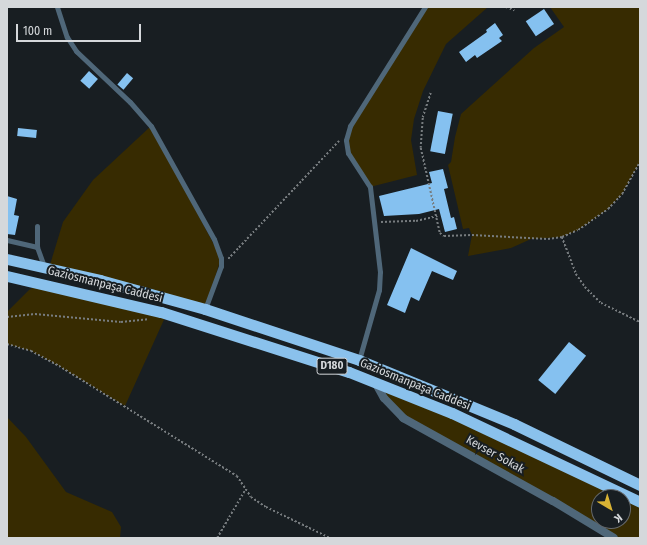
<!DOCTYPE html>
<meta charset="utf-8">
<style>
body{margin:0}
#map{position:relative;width:647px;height:545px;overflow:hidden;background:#181e22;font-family:"Fira Sans Condensed",sans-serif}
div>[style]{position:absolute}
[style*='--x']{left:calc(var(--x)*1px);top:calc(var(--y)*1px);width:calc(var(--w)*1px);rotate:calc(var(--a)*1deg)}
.green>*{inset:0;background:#372b01}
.building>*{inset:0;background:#85c1f0;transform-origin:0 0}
.path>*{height:1.5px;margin-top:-0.75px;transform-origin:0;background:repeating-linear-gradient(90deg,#777c7f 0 2px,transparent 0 4px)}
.service>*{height:5px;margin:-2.5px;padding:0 2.5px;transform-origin:2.5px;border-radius:2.5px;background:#4f6779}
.minor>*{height:8px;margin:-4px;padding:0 4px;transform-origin:4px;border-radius:4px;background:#4f6779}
.trunk>*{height:11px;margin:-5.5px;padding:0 5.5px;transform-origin:5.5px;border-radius:5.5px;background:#8ac1ec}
span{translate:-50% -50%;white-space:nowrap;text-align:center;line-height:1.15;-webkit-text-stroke:4px #181e22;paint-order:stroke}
.shield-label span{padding:1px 3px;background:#181e22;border:1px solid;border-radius:3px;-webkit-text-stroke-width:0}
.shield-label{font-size:11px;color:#d5d8db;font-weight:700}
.street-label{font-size:12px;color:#d5d8db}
.frame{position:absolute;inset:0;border:8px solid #d5d8db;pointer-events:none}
.north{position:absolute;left:591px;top:489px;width:40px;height:40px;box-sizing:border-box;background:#181e22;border:1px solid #64686c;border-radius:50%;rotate:142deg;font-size:11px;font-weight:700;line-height:16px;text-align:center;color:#d5d8db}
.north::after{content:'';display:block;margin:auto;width:14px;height:18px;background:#d9b334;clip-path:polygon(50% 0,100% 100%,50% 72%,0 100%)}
.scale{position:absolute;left:16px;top:24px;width:125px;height:18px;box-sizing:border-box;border:2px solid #d5d8db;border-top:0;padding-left:5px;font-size:12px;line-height:14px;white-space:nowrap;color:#d5d8db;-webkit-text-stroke:3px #181e22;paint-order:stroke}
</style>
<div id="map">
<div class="green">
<i style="clip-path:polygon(425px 7px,488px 7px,446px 44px,423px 91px,414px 119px,411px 140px,417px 175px,370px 187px,348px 153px,348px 132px)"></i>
<i style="clip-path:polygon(550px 7px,640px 7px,640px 162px,622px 194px,608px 209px,578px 230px,562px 237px,531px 239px,511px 248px,468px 256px,472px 235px,469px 228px,463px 229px,448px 165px,451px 162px,455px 137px,461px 114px,534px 48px,564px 27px)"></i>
<i style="clip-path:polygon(151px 126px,221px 258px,205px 309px,49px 268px,63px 222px,93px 180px)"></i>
<i style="clip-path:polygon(41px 282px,167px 313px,125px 406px,59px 366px,31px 351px,7px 344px,7px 312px,29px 290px)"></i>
<i style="clip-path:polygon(evenodd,375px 382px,640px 502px,640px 538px,614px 538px,403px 418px,375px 382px,599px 497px,623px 497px,623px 521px,599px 521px,599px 497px)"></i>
<i style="clip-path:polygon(7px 417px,26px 437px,66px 492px,112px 512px,121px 527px,120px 538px,7px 538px)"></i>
</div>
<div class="building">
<i style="left:544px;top:9px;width:18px;height:22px;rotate:56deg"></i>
<i style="clip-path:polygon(495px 23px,503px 35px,499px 38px,502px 41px,477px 58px,475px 55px,466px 62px,459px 52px,487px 32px,486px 30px)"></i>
<i style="left:89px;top:71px;width:12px;height:13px;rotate:42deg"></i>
<i style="left:127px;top:73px;width:8px;height:15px;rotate:40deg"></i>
<i style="left:438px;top:111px;width:15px;height:41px;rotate:11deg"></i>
<i style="left:18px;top:128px;width:19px;height:8px;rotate:6deg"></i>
<i style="clip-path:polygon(443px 169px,448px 188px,444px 189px,451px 218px,454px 217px,457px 229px,445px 232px,439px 209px,419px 214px,384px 216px,379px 196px,432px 183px,429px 172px)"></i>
<i style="clip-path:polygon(7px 196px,17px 199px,14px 215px,19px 216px,15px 235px,7px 234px)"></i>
<i style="clip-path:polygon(411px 248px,457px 271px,453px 280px,432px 271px,419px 301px,411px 297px,405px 313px,387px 305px)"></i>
<i style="left:569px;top:342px;width:22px;height:49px;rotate:39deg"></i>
</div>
<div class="path">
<i style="--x:506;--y:7;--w:9;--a:21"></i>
<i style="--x:431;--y:93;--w:26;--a:108"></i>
<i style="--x:423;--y:118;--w:30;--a:94"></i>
<i style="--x:421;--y:148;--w:87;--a:77.4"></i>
<i style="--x:440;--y:233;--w:5;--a:37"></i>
<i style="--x:444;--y:236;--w:28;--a:-2"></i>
<i style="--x:472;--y:235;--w:76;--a:3"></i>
<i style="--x:548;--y:239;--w:14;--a:-8"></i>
<i style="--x:562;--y:237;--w:17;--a:-24"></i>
<i style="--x:578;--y:230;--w:37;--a:-35"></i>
<i style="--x:608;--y:209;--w:21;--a:-47"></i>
<i style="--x:622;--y:194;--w:37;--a:-61"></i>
<i style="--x:381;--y:222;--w:35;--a:-2"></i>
<i style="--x:416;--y:221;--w:22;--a:-13"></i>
<i style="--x:562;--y:237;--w:40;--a:69"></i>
<i style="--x:576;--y:274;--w:16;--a:55"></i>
<i style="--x:585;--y:287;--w:23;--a:45"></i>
<i style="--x:601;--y:303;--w:43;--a:26"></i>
<i style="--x:228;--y:259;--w:162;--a:-46.8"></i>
<i style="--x:7;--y:317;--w:28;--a:-6"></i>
<i style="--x:35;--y:314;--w:86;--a:5.3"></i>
<i style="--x:121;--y:322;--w:27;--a:-6"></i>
<i style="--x:7;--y:344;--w:25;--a:16"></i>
<i style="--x:31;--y:351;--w:32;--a:28"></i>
<i style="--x:59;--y:366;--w:209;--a:31.7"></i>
<i style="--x:237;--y:476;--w:25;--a:56"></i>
<i style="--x:251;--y:497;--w:18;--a:34"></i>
<i style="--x:266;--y:507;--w:71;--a:25.8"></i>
<i style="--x:217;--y:538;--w:56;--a:-59.7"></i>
</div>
<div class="service">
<i style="--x:57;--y:7;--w:32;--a:72"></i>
<i style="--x:67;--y:37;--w:17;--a:57"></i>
<i style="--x:76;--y:51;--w:74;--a:43.4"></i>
<i style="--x:130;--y:102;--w:32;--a:49"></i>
<i style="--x:151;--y:126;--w:129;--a:60.9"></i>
<i style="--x:214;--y:239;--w:20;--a:70"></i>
<i style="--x:221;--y:258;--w:8;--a:90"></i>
<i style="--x:221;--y:266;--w:46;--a:110.4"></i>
<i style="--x:37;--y:226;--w:21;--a:90"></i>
<i style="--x:37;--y:247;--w:20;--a:70"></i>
<i style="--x:7;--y:240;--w:31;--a:13"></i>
<i style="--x:359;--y:360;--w:73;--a:-74.1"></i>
<i style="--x:379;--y:290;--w:18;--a:-87"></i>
<i style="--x:380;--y:272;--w:86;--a:-96.7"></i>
<i style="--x:370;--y:187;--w:40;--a:-122.9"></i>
<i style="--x:348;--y:153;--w:13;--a:-99"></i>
<i style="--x:346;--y:140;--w:15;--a:-74"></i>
<i style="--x:350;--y:126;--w:141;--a:-57.8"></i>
</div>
<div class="minor">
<i style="--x:375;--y:382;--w:18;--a:61"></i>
<i style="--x:384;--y:398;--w:28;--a:46"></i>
<i style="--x:403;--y:418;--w:171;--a:29"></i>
<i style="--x:553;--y:501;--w:71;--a:31.2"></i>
</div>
<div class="trunk">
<i style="--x:7;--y:259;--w:95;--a:12.7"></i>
<i style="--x:100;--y:280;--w:109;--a:15.4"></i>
<i style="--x:205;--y:309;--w:162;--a:18.3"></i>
<i style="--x:359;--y:360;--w:168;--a:22.4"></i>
<i style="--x:514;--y:424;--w:140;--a:25.8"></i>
<i style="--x:7;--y:276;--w:158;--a:13.2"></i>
<i style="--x:161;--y:312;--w:197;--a:17.7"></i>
<i style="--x:349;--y:372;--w:111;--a:21.7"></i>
<i style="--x:452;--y:413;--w:208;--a:25.3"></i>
</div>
<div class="shield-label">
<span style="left:332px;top:366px">D180</span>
</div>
<div class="street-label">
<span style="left:105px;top:285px;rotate:14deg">Gaziosmanpaşa Caddesi</span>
<span style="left:415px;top:385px;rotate:22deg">Gaziosmanpaşa Caddesi</span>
<span style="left:495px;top:455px;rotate:29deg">Kevser Sokak</span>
</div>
<div class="frame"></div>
<div class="north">K</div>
<div class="scale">100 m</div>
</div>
